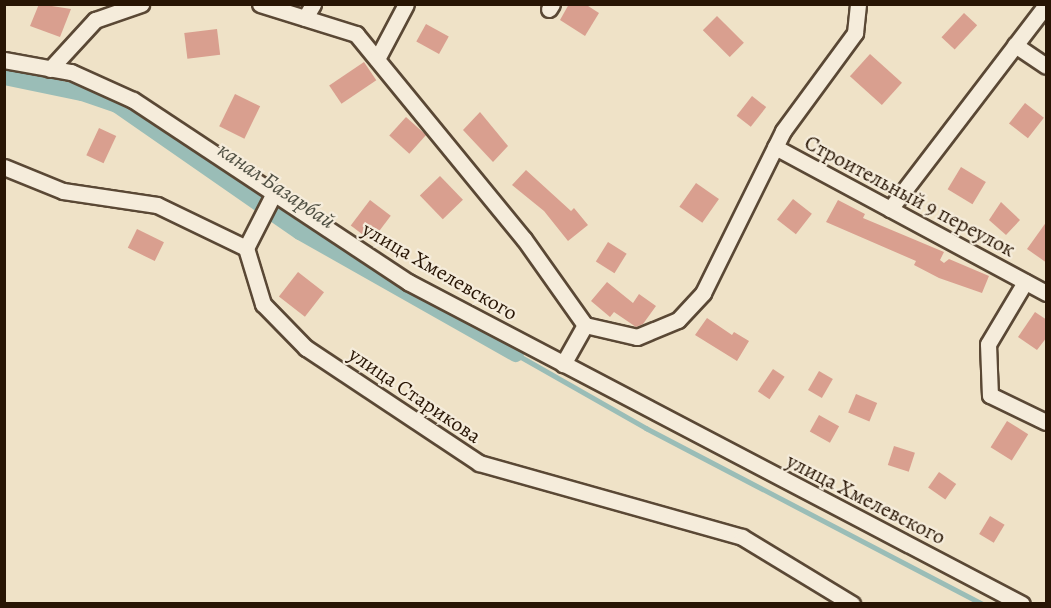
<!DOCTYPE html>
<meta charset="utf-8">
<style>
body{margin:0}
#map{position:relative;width:1051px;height:608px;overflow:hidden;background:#efe2c7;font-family:Alegreya,serif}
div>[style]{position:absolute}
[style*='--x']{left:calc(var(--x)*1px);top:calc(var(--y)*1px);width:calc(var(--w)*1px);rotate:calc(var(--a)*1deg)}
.stream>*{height:4.5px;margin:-2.25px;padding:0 2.25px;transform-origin:2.25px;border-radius:2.25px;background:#9abdb7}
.canal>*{height:16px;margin:-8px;padding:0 8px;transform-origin:8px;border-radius:8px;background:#9abdb7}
.building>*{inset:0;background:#d99f8f;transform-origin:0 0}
.roads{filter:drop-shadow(2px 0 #5a4835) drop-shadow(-2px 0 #5a4835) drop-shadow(0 2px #5a4835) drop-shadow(0 -2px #5a4835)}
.street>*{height:15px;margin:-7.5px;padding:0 7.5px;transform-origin:7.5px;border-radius:7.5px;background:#f5ecdb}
span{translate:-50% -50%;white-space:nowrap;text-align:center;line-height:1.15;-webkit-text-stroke:4.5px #f5ecdb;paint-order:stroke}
.street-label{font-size:21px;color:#281504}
.water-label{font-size:22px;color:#505043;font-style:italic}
.frame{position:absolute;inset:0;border:6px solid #281504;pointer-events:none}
</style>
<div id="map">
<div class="stream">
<i style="--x:516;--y:354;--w:150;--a:29.6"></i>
<i style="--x:646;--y:428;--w:379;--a:27.6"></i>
</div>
<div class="canal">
<i style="--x:4;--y:77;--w:80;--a:11.6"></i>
<i style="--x:82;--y:93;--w:37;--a:19"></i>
<i style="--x:117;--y:105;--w:223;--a:34.8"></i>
<i style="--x:300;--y:232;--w:248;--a:29.5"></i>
</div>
<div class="building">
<i style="clip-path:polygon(39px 4px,71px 9px,60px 37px,30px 26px)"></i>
<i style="clip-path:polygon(569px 4px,585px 4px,599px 13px,585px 36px,560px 20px)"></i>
<i style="left:964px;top:13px;width:18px;height:33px;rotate:43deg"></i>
<i style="left:717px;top:16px;width:38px;height:20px;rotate:45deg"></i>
<i style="left:426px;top:24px;width:26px;height:20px;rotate:29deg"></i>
<i style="left:217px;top:29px;width:26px;height:33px;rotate:83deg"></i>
<i style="left:870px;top:54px;width:43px;height:30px;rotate:42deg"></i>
<i style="left:364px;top:62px;width:22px;height:42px;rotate:56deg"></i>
<i style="left:235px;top:94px;width:28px;height:36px;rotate:26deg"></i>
<i style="left:752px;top:96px;width:18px;height:25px;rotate:38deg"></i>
<i style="left:1025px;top:103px;width:24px;height:26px;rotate:38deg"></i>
<i style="clip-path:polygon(480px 112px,508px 146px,493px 162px,463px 130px)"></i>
<i style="left:406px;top:117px;width:27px;height:25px;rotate:42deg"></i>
<i style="left:99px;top:128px;width:19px;height:30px;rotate:25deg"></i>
<i style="left:961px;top:167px;width:29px;height:26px;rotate:31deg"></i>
<i style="clip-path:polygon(526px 170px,571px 211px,574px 208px,588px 225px,568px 241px,544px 211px,512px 185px)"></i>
<i style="left:440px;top:176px;width:33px;height:28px;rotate:46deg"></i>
<i style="left:696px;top:183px;width:28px;height:29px;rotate:35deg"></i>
<i style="left:793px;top:199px;width:24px;height:26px;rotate:38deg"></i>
<i style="left:370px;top:200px;width:26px;height:32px;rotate:37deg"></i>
<i style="clip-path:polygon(838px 200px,865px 214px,863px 218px,944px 252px,940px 260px,944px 263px,949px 259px,989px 276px,982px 293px,939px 278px,914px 265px,916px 261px,826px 222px)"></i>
<i style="clip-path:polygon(1001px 202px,1020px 220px,1006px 235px,989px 220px)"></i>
<i style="clip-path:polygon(1047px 221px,1047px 263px,1027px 249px)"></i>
<i style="left:137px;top:229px;width:30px;height:21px;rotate:26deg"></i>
<i style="left:608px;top:242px;width:22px;height:23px;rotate:32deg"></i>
<i style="left:298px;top:272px;width:33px;height:31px;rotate:38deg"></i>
<i style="clip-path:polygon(607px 282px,633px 303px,639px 294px,656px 306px,643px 324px,636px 327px,614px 312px,610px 317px,591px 301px)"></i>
<i style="clip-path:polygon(1035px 312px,1047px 320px,1047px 337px,1037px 350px,1018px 337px)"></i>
<i style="clip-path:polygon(707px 318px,732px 335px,734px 332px,749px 341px,737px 361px,695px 335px)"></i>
<i style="left:773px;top:369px;width:14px;height:27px;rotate:34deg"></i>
<i style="left:819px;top:371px;width:16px;height:22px;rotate:30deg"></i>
<i style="left:856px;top:394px;width:23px;height:20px;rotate:23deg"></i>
<i style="left:819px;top:415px;width:23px;height:19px;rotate:29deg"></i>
<i style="left:1007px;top:421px;width:25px;height:31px;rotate:32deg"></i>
<i style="left:894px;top:446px;width:22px;height:20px;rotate:18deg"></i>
<i style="left:939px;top:472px;width:21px;height:19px;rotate:35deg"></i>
<i style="left:990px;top:516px;width:17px;height:21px;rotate:31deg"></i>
</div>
<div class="roads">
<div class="street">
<i style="--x:260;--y:4;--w:101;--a:17.4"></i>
<i style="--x:356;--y:34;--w:265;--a:50.7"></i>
<i style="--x:524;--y:239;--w:105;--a:54.7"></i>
<i style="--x:585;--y:325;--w:45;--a:119.4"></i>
<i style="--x:549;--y:9;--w:6;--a:-59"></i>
<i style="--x:305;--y:18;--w:16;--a:-60"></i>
<i style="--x:1015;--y:45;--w:37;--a:34"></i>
<i style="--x:377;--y:59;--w:62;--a:-62.2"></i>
<i style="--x:4;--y:60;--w:68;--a:10.2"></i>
<i style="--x:71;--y:72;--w:68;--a:24.3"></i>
<i style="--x:133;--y:100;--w:330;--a:33.5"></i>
<i style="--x:408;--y:282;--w:693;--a:27.67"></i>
<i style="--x:50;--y:69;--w:67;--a:-47.4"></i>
<i style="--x:95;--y:20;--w:49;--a:-19.2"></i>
<i style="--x:775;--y:147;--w:308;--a:28.3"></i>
<i style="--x:4;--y:167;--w:64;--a:22.1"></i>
<i style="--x:63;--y:191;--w:95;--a:8.5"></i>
<i style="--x:157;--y:205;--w:99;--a:25.8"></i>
<i style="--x:246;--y:248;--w:59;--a:73.1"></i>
<i style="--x:263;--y:304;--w:62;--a:45.7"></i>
<i style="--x:306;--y:348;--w:208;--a:33.6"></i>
<i style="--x:479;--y:463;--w:273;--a:15.7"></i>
<i style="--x:742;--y:537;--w:129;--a:31.3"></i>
<i style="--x:890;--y:209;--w:257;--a:-52.6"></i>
<i style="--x:246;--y:248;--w:62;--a:-63"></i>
<i style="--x:1025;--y:282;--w:72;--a:120.8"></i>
<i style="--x:988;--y:344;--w:51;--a:87.8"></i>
<i style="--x:990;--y:395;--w:62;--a:25.7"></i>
<i style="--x:585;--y:325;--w:53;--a:13"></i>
<i style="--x:637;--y:337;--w:44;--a:-22.5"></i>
<i style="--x:678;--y:320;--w:37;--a:-47"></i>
<i style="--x:703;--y:293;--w:181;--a:-63.7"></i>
<i style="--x:783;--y:131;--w:122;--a:-53.7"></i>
<i style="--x:855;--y:33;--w:29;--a:-84"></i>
</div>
</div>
<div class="street-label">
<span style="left:910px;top:196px;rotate:28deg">Строительный 9 переулок</span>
<span style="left:440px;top:271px;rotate:30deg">улица Хмелевского</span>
<span style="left:415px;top:395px;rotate:34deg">улица Старикова</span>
<span style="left:866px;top:499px;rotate:27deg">улица Хмелевского</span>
</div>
<div class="water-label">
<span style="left:276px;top:186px;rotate:34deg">канал Базарбай</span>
</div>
<div class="frame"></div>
</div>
